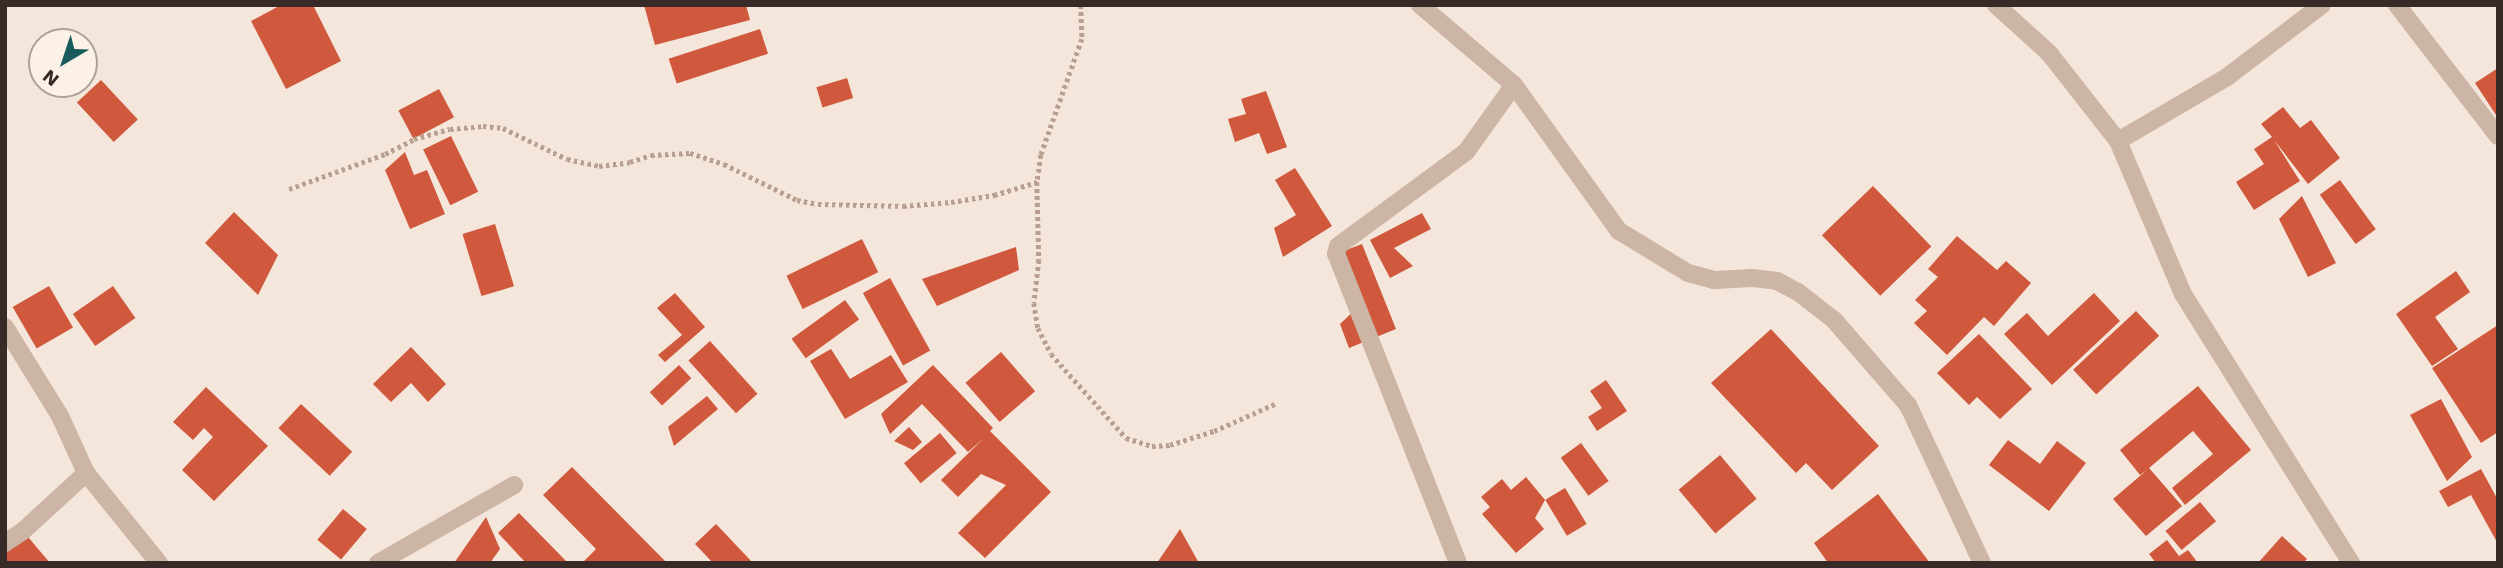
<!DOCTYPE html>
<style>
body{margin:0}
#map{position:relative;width:2503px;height:568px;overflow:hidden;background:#f4e6da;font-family:"Work Sans",sans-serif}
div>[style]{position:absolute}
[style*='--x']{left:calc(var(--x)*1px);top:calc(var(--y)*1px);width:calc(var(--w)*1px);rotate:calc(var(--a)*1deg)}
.building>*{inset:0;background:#d0583c;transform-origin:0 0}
.path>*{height:4.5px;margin-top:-2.25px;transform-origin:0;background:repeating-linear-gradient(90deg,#b99f8f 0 3.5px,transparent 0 7px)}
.street>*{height:18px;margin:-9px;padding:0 9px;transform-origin:9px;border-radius:9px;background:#cdb5a5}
span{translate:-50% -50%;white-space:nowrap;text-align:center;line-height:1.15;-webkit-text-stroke:5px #fbf1e7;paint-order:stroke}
.frame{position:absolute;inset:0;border:7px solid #382b27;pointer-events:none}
.north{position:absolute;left:28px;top:28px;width:70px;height:70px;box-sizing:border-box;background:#fbf1e7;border:2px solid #ada29a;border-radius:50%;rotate:219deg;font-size:19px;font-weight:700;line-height:28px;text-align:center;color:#382b27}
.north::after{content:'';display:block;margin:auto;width:24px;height:32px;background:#195c5d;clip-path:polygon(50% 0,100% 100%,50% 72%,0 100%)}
</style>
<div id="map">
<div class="building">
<i style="clip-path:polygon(281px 5px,313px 5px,341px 61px,286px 89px,251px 21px)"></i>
<i style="clip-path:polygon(644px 5px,746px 5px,750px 20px,655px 45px)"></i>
<i style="left:760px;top:29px;width:26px;height:96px;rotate:72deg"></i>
<i style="clip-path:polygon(2498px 68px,2498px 118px,2475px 83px)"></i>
<i style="left:847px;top:78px;width:21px;height:32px;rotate:73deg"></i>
<i style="left:101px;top:80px;width:54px;height:33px;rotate:47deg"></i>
<i style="left:439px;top:89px;width:32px;height:46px;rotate:62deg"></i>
<i style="clip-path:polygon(1266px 91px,1287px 147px,1267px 154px,1259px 133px,1235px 142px,1228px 119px,1246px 114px,1241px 99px)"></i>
<i style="clip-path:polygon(2283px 107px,2300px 128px,2311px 120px,2340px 158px,2308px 184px,2274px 140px,2300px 181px,2254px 210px,2236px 182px,2264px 164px,2254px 149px,2272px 137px,2261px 124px)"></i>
<i style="left:451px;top:136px;width:62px;height:31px;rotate:64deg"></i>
<i style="clip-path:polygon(405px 152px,414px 175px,427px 170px,445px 214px,410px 229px,385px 170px)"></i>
<i style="clip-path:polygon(1295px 168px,1332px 226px,1283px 257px,1274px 228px,1296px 215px,1275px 180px)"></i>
<i style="left:2340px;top:180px;width:61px;height:25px;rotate:54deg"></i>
<i style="left:1873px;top:186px;width:84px;height:71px;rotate:46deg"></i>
<i style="clip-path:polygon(2302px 196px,2336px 263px,2308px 277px,2279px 219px)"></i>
<i style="clip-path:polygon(234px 212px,278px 255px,258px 295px,205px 243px)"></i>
<i style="clip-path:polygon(1422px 213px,1431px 229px,1394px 248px,1413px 266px,1390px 278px,1370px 240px)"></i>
<i style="left:495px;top:224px;width:65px;height:34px;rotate:73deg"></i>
<i style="clip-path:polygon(1957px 236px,1997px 270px,2006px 261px,2031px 283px,1994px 326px,1984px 317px,1947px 355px,1914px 323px,1927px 311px,1915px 300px,1938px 277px,1928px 269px)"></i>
<i style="left:862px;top:239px;width:37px;height:84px;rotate:64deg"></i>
<i style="clip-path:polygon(1362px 244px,1396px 329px,1349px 348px,1340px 324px,1357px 308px,1336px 254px)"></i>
<i style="clip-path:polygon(1016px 247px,1019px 270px,937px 306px,922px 279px)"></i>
<i style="clip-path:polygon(2456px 271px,2470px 292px,2435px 317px,2458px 349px,2432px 366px,2396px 314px)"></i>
<i style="left:890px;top:278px;width:83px;height:31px;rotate:61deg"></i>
<i style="left:49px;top:286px;width:48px;height:42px;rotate:60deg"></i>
<i style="left:113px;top:286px;width:39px;height:49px;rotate:55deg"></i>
<i style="clip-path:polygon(675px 293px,705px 327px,665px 362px,658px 355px,682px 335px,657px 308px)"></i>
<i style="clip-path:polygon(2094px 293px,2120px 321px,2052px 385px,2004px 334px,2027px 313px,2048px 336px)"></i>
<i style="left:845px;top:300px;width:24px;height:66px;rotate:54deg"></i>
<i style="left:2136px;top:311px;width:34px;height:86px;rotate:47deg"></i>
<i style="clip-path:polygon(2498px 325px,2498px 432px,2481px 443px,2432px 368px)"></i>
<i style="clip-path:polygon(1771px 329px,1879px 446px,1832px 490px,1806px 463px,1796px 473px,1711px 383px)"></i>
<i style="clip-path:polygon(1979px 334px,2032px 389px,2000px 419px,1977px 397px,1969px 405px,1937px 373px)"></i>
<i style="left:710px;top:341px;width:71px;height:29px;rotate:48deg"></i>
<i style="clip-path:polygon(411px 347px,446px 384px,428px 402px,411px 383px,391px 402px,373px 384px)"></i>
<i style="clip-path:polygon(831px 349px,850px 379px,891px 355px,908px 382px,845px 419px,810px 361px)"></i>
<i style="left:1001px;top:352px;width:52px;height:47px;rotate:49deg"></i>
<i style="left:679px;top:365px;width:18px;height:40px;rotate:47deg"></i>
<i style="clip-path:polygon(933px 365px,993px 428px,990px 431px,1051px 492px,985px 558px,958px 533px,1006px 485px,981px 474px,958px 497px,941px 480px,984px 438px,968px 452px,922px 404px,890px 434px,881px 414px)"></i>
<i style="clip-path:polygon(1606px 380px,1627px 411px,1597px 431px,1588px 417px,1602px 408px,1590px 391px)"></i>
<i style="clip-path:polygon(2198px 386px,2251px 450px,2185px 505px,2172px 488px,2213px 454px,2193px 431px,2149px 468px,2182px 506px,2146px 536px,2113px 499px,2147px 470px,2140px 475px,2120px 450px)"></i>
<i style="clip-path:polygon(206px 387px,268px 446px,214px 501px,182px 470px,213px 437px,204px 428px,193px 440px,173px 422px)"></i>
<i style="clip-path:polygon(707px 396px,718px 409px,674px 446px,668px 427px)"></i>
<i style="clip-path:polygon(2441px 399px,2472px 457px,2447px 481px,2410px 415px)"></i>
<i style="left:301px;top:404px;width:70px;height:33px;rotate:43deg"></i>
<i style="clip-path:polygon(909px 427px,922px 442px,913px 450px,894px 441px)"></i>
<i style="left:940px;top:433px;width:26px;height:47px;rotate:50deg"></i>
<i style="clip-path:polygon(2008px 440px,2040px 464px,2057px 441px,2086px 463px,2049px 511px,1989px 465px)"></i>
<i style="left:1581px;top:443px;width:47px;height:25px;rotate:54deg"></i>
<i style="left:1720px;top:455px;width:57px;height:54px;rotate:50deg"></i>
<i style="clip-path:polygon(572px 467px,667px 563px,582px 563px,596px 549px,543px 495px)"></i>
<i style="clip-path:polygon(2481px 469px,2498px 500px,2498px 544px,2471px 495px,2448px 507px,2439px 491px)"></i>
<i style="clip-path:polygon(1526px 477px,1545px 500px,1535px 518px,1544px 529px,1516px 553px,1482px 514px,1490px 507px,1481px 497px,1502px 479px,1511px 490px)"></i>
<i style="left:1565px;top:488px;width:42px;height:23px;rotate:59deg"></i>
<i style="clip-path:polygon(1878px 494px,1930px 563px,1828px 563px,1814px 543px)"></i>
<i style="left:2200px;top:502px;width:25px;height:45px;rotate:50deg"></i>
<i style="left:343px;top:509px;width:31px;height:40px;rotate:40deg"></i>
<i style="clip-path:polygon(519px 513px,568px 563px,526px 563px,498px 533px)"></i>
<i style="clip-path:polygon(486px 517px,500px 549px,490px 563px,454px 563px)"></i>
<i style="clip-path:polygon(716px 524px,753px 563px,713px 563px,695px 544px)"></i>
<i style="clip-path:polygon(1180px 529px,1199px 563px,1157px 563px)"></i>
<i style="clip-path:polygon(23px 531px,50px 563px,5px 563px,5px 546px)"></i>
<i style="clip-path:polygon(2282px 536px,2307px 559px,2303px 563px,2258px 563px)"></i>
<i style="clip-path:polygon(2167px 540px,2179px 556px,2188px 550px,2198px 563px,2156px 563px,2149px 554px)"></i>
</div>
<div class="path">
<i style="--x:1081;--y:5;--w:34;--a:88"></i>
<i style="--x:1082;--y:39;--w:123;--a:109.5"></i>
<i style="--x:1041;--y:155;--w:27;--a:98"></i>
<i style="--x:1037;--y:182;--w:78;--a:88.5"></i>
<i style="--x:1039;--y:260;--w:43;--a:96.6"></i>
<i style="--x:1034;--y:303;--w:25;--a:81"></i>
<i style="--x:1038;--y:328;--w:29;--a:63"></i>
<i style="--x:1051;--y:354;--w:113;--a:48.2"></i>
<i style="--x:1126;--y:438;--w:27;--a:17"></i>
<i style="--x:1152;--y:446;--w:18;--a:-3"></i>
<i style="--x:1170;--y:445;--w:46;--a:-17.7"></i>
<i style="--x:1214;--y:431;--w:69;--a:-24"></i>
<i style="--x:289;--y:189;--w:102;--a:-20"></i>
<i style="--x:385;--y:154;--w:33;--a:-27"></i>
<i style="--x:414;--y:139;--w:37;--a:-16"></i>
<i style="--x:450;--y:129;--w:33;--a:-5"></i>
<i style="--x:483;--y:126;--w:20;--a:6"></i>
<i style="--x:503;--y:128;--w:71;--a:25.8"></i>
<i style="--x:567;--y:159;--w:33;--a:12"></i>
<i style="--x:599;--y:166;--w:31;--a:-7"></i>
<i style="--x:630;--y:162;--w:22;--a:-18"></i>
<i style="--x:651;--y:155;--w:39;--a:-3"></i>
<i style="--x:690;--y:153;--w:36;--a:18"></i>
<i style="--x:724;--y:164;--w:81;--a:26.3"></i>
<i style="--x:797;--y:200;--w:21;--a:11"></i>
<i style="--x:818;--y:204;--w:85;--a:1.3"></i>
<i style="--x:903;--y:206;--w:48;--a:-4.8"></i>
<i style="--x:951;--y:202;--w:44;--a:-9.2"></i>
<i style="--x:994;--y:195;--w:45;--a:-16.8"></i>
</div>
<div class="street">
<i style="--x:1420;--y:5;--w:123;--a:40.4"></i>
<i style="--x:1514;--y:85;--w:180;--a:54.3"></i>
<i style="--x:1619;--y:231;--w:81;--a:31.3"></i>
<i style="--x:1688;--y:273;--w:27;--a:15"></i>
<i style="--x:1714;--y:280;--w:39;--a:-3"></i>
<i style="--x:1753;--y:278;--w:24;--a:7"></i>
<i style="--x:1777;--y:281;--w:24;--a:28"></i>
<i style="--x:1798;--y:292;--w:46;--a:37.9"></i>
<i style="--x:1834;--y:320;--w:113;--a:49"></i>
<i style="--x:1908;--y:405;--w:174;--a:64.9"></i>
<i style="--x:1996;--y:5;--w:72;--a:42.2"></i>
<i style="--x:2049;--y:53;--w:112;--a:51.9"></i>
<i style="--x:2118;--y:141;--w:166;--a:67"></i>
<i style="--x:2183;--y:294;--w:317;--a:58"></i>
<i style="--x:2397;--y:5;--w:165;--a:52.4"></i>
<i style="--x:2118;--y:141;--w:126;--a:-30.4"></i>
<i style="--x:2227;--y:77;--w:119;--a:-37.2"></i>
<i style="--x:5;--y:327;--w:105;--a:58.3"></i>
<i style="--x:60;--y:416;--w:63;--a:65.5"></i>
<i style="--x:86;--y:473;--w:116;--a:51"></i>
<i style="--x:5;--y:543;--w:22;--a:-34"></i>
<i style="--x:23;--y:531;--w:86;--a:-42.6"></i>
<i style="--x:378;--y:563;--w:157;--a:-29.8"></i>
<i style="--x:1458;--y:563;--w:332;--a:-111.5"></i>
<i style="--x:1336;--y:254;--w:8;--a:-76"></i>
<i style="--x:1338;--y:246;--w:159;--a:-36.3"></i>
<i style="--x:1466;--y:152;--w:82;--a:-54.4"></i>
</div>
<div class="frame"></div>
<div class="north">N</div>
</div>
